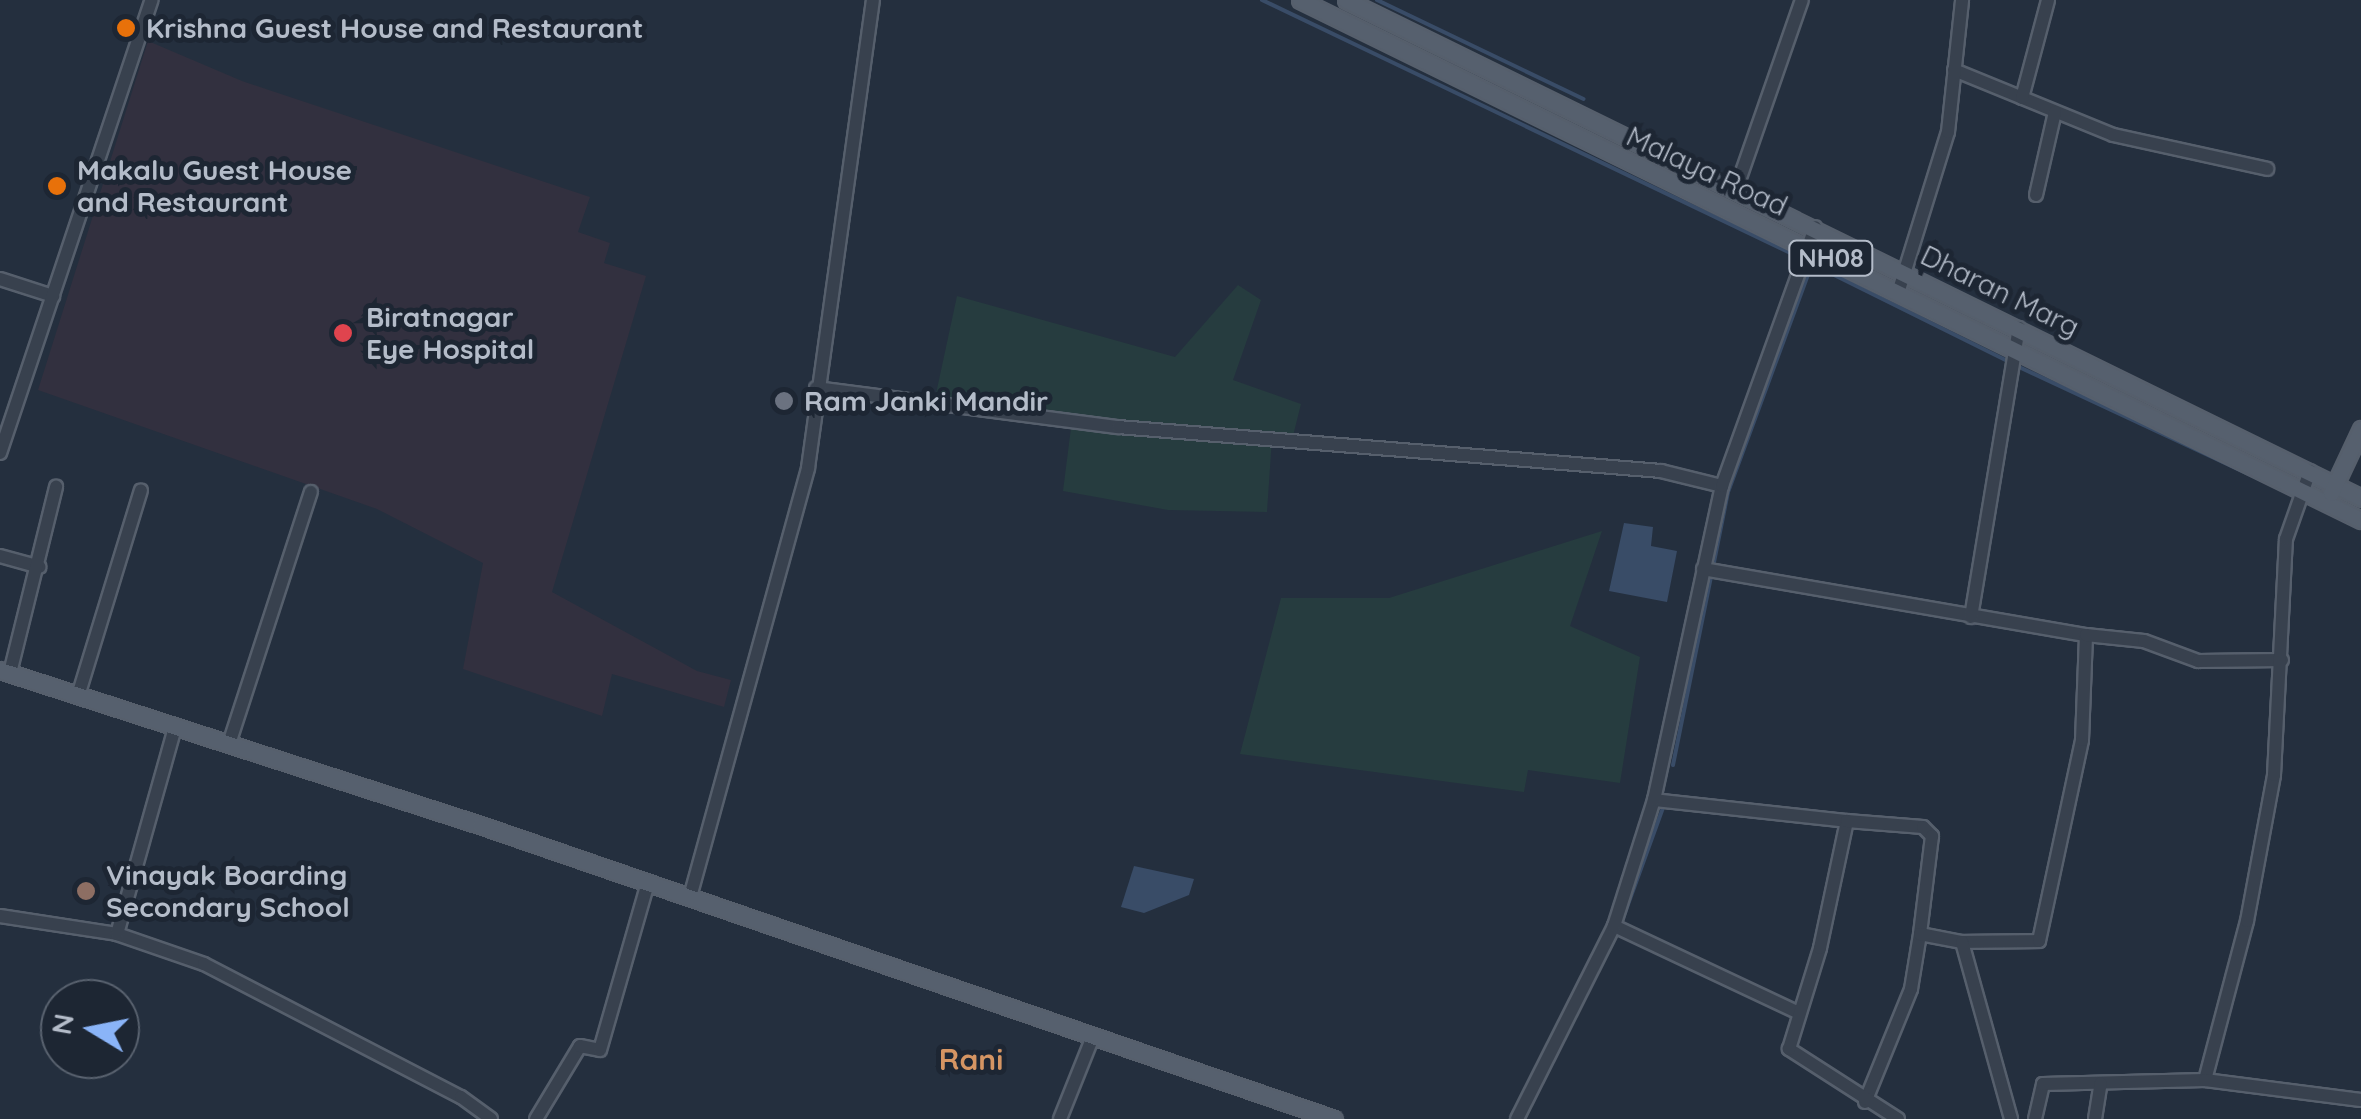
<!DOCTYPE html>
<style>
body{margin:0}
#map{position:relative;width:2361px;height:1119px;overflow:hidden;background:#242f3e;font-family:Quicksand,sans-serif}
div>[style]{position:absolute}
[style*='--x']{left:calc(var(--x)*1px);top:calc(var(--y)*1px);width:calc(var(--w)*1px);rotate:calc(var(--a)*1deg)}
.medical>*{inset:0;background:#32303f}
.green>*{inset:0;background:#263c3f}
.water>*{inset:0;background:#394c67}
.stream>*{height:4px;margin:-2px;padding:0 2px;transform-origin:2px;border-radius:2px;background:#394c67}
.roads{filter:drop-shadow(2px 0 #565f6c) drop-shadow(-2px 0 #565f6c) drop-shadow(0 2px #565f6c) drop-shadow(0 -2px #565f6c)}
.minor>*{height:12px;margin:-6px;padding:0 6px;transform-origin:6px;border-radius:6px;background:#38414e}
.major>*{height:15px;margin:-7.5px;padding:0 7.5px;transform-origin:7.5px;border-radius:7.5px;background:#56606e}
.dots>*{width:28px;height:28px;translate:-50% -50%;box-sizing:border-box;border:5px solid #1d2633;border-radius:50%}
span{translate:-50% -50%;white-space:nowrap;text-align:center;line-height:1.15;-webkit-text-stroke:10px #1d2633;paint-order:stroke}
.shield-label span{padding:2px 8px;background:#1d2633;border:2px solid;border-radius:8px;-webkit-text-stroke-width:0}
.shield-label{font-size:25px;color:#b4bcc9;font-weight:700}
.poi-label{font-size:28px;color:#b4bcc9;font-weight:700}
.left{translate:0 -50%;text-align:left}
.street-label{font-size:28px;color:#b4bcc9}
.neighbourhood-label{font-size:30px;color:#d59563;font-weight:700}
.north{position:absolute;left:40px;top:979px;width:100px;height:100px;box-sizing:border-box;background:#1d2633;border:2px solid #59626f;border-radius:50%;rotate:280deg;font-size:28px;font-weight:700;line-height:40px;text-align:center;color:#b4bcc9}
.north::after{content:'';display:block;margin:auto;width:35px;height:45px;background:#8ab4f8;clip-path:polygon(50% 0,100% 100%,50% 72%,0 100%)}
</style>
<div id="map">
<div class="medical">
<i style="clip-path:polygon(148px 41px,242px 81px,590px 197px,578px 232px,610px 243px,604px 263px,646px 276px,552px 592px,697px 671px,731px 680px,724px 707px,612px 674px,602px 716px,463px 669px,483px 563px,377px 509px,38px 390px)"></i>
</div>
<div class="green">
<i style="clip-path:polygon(1238px 285px,1261px 300px,1233px 380px,1301px 404px,1292px 440px,1272px 438px,1267px 512px,1168px 510px,1063px 491px,1072px 420px,934px 403px,957px 296px,1175px 357px)"></i>
<i style="clip-path:polygon(1602px 531px,1570px 626px,1640px 657px,1620px 783px,1528px 770px,1524px 792px,1240px 754px,1281px 598px,1389px 598px)"></i>
</div>
<div class="water">
<i style="clip-path:polygon(1624px 523px,1653px 527px,1651px 546px,1677px 551px,1667px 602px,1609px 591px)"></i>
<i style="clip-path:polygon(1134px 866px,1194px 879px,1189px 895px,1144px 913px,1121px 907px)"></i>
</div>
<div class="stream">
<i style="--x:1262;--y:0;--w:595;--a:25.58"></i>
<i style="--x:1377;--y:0;--w:229;--a:25.6"></i>
<i style="--x:2019;--y:367;--w:275;--a:25"></i>
<i style="--x:1714;--y:562;--w:71;--a:-78.7"></i>
<i style="--x:1728;--y:492;--w:243;--a:-69.8"></i>
<i style="--x:1812;--y:264;--w:216;--a:26.4"></i>
<i style="--x:1673;--y:765;--w:192;--a:-78.6"></i>
<i style="--x:1622;--y:921;--w:123;--a:-70.1"></i>
</div>
<div class="roads">
<div class="minor">
<i style="--x:1954;--y:70;--w:172;--a:22.2"></i>
<i style="--x:2113;--y:135;--w:158;--a:12.4"></i>
<i style="--x:2022;--y:98;--w:101;--a:-75.1"></i>
<i style="--x:1735;--y:192;--w:203;--a:-70.8"></i>
<i style="--x:2036;--y:195;--w:85;--a:-77.1"></i>
<i style="--x:0;--y:279;--w:56;--a:17.8"></i>
<i style="--x:1899;--y:290;--w:165;--a:-72.8"></i>
<i style="--x:1948;--y:132;--w:133;--a:-83.9"></i>
<i style="--x:816;--y:388;--w:305;--a:7.4"></i>
<i style="--x:1118;--y:427;--w:545;--a:4.63"></i>
<i style="--x:1661;--y:471;--w:63;--a:13.8"></i>
<i style="--x:0;--y:453;--w:478;--a:-71.5"></i>
<i style="--x:0;--y:556;--w:41;--a:15.4"></i>
<i style="--x:1703;--y:569;--w:389;--a:9.8"></i>
<i style="--x:1971;--y:617;--w:293;--a:-80.6"></i>
<i style="--x:10;--y:673;--w:192;--a:-76.1"></i>
<i style="--x:78;--y:696;--w:215;--a:-73"></i>
<i style="--x:229;--y:744;--w:265;--a:-72"></i>
<i style="--x:1654;--y:800;--w:194;--a:6.2"></i>
<i style="--x:690;--y:897;--w:445;--a:-74.6"></i>
<i style="--x:808;--y:468;--w:472;--a:-82.1"></i>
<i style="--x:0;--y:916;--w:118;--a:8.7"></i>
<i style="--x:117;--y:934;--w:92;--a:19"></i>
<i style="--x:204;--y:964;--w:289;--a:27.4"></i>
<i style="--x:461;--y:1097;--w:37;--a:36"></i>
<i style="--x:1614;--y:926;--w:204;--a:25.2"></i>
<i style="--x:117;--y:934;--w:214;--a:-74.3"></i>
<i style="--x:1962;--y:942;--w:77;--a:-0.7"></i>
<i style="--x:2039;--y:941;--w:206;--a:-77.9"></i>
<i style="--x:2082;--y:740;--w:105;--a:-87.8"></i>
<i style="--x:2086;--y:635;--w:58;--a:5.9"></i>
<i style="--x:2144;--y:641;--w:58;--a:20.3"></i>
<i style="--x:2198;--y:661;--w:84;--a:-0.7"></i>
<i style="--x:2205;--y:1080;--w:164;--a:-75.2"></i>
<i style="--x:2247;--y:921;--w:148;--a:-79.5"></i>
<i style="--x:2274;--y:775;--w:236;--a:-87.1"></i>
<i style="--x:2286;--y:539;--w:72;--a:-70.6"></i>
<i style="--x:1865;--y:1102;--w:122;--a:-67.8"></i>
<i style="--x:1911;--y:989;--w:56;--a:-80.7"></i>
<i style="--x:536;--y:1119;--w:85;--a:-58.9"></i>
<i style="--x:580;--y:1046;--w:20;--a:11"></i>
<i style="--x:600;--y:1050;--w:174;--a:-74"></i>
<i style="--x:1060;--y:1119;--w:86;--a:-68.2"></i>
<i style="--x:1517;--y:1119;--w:216;--a:-63.3"></i>
<i style="--x:1614;--y:926;--w:132;--a:-72.4"></i>
<i style="--x:1654;--y:800;--w:321;--a:-77.8"></i>
<i style="--x:1722;--y:486;--w:275;--a:-70.2"></i>
<i style="--x:1898;--y:1119;--w:130;--a:-147.3"></i>
<i style="--x:1789;--y:1049;--w:106;--a:-72.9"></i>
<i style="--x:1820;--y:948;--w:130;--a:-78"></i>
<i style="--x:1847;--y:821;--w:76;--a:4.5"></i>
<i style="--x:1923;--y:827;--w:13;--a:45"></i>
<i style="--x:1932;--y:836;--w:99;--a:97"></i>
<i style="--x:1920;--y:934;--w:43;--a:10.8"></i>
<i style="--x:1962;--y:942;--w:184;--a:74.5"></i>
<i style="--x:2035;--y:1119;--w:36;--a:-77"></i>
<i style="--x:2043;--y:1084;--w:162;--a:-1.4"></i>
<i style="--x:2205;--y:1080;--w:157;--a:7.3"></i>
<i style="--x:2095;--y:1119;--w:36;--a:-81"></i>
</div>
<div class="major">
<i style="--x:1300;--y:0;--w:1182;--a:26.11"></i>
<i style="--x:1346;--y:0;--w:1131;--a:26.13"></i>
<i style="--x:2331;--y:493;--w:71;--a:-64.9"></i>
<i style="--x:0;--y:670;--w:504;--a:17.9"></i>
<i style="--x:480;--y:825;--w:903;--a:19"></i>
</div>
</div>
<div class="dots">
<i style="left:126px;top:28px;background:#e8710a"></i>
<i style="left:57px;top:186px;background:#e8710a"></i>
<i style="left:343px;top:333px;background:#e0444e"></i>
<i style="left:784px;top:401px;background:#6b7280"></i>
<i style="left:86px;top:891px;background:#8d6e63"></i>
</div>
<div class="shield-label">
<span style="left:1831px;top:258px">NH08</span>
</div>
<div class="poi-label">
<span class="left" style="left:146px;top:28px">Krishna Guest House and Restaurant</span>
<span class="left" style="left:77px;top:186px">Makalu Guest House<br>and Restaurant</span>
<span class="left" style="left:366px;top:333px">Biratnagar<br>Eye Hospital</span>
<span class="left" style="left:804px;top:401px">Ram Janki Mandir</span>
<span class="left" style="left:106px;top:891px">Vinayak Boarding<br>Secondary School</span>
</div>
<div class="street-label">
<span style="left:1707px;top:171px;rotate:25deg">Malaya Road</span>
<span style="left:2000px;top:291px;rotate:26deg">Dharan Marg</span>
</div>
<div class="neighbourhood-label">
<span style="left:971px;top:1059px">Rani</span>
</div>
<div class="north">N</div>
</div>
